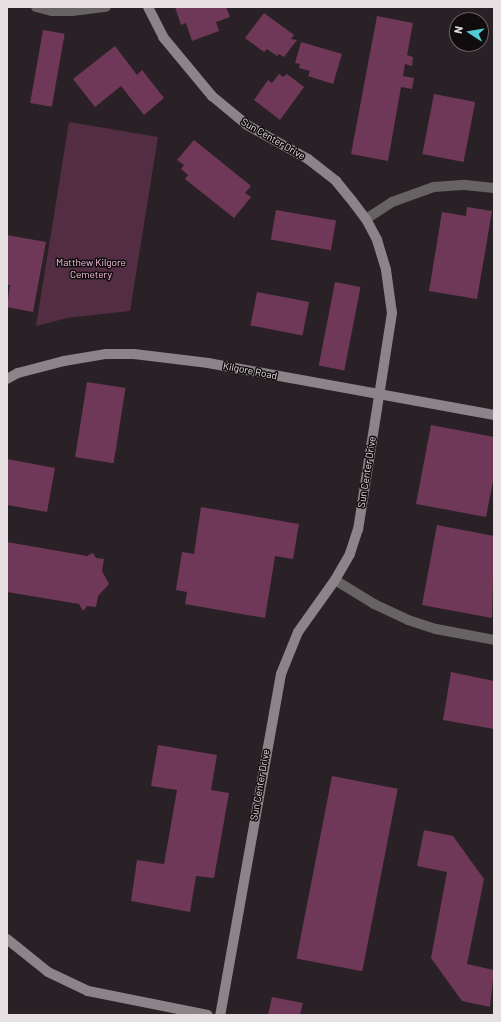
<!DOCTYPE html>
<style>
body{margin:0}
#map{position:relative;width:501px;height:1022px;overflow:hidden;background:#2a2126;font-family:Barlow,sans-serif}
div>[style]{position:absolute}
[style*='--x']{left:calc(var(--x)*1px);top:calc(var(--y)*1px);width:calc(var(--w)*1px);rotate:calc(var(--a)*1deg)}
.green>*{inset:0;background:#532e43}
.building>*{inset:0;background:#703858;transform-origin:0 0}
.street>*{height:10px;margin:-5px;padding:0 5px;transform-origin:5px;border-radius:5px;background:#676264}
.secondary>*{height:10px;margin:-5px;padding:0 5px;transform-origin:5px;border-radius:5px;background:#8c8488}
span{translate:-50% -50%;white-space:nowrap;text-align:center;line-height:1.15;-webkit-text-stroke:3px #100c0e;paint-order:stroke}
.street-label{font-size:10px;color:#e6e0e3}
.park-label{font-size:10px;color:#f6c0dc}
.frame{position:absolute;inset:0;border:8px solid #e6e0e3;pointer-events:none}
.north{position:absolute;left:449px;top:12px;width:40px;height:40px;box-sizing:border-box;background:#100c0e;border:1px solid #666163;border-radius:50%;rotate:282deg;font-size:11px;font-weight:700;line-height:16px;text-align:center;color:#e6e0e3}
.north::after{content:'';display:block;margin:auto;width:14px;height:18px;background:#51ccd4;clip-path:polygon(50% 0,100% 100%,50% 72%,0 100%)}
</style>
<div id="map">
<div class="green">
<i style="clip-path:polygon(69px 122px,158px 137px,130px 311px,67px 318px,36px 326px)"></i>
</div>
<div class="building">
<i style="clip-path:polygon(175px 7px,226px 7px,230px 17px,216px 22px,219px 31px,192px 41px,186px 23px,181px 25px)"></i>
<i style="clip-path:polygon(264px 13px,294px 35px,291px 39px,297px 40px,284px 57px,279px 54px,277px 56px,267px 49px,264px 52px,245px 38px)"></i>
<i style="clip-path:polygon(377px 16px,413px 23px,407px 55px,413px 57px,412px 66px,405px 64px,403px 76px,414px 78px,412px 89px,401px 87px,388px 161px,351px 154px)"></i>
<i style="left:43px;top:30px;width:22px;height:74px;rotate:10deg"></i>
<i style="clip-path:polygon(301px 42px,342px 54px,333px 84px,308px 76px,310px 71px,299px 68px,300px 64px,295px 63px)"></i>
<i style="clip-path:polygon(115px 46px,137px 75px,142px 70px,164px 98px,144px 115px,121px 86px,95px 107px,73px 79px)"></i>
<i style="clip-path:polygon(279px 74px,283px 77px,287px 74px,304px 87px,280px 120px,254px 100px,268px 80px,272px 83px)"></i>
<i style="left:434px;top:94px;width:42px;height:61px;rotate:11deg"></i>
<i style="clip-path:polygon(194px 140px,251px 186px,245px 193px,251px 197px,234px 218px,185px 179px,188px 175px,181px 169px,184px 165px,177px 160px)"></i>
<i style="clip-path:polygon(467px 207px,492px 211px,477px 299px,429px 291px,442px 212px,466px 216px)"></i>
<i style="left:276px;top:210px;width:61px;height:30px;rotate:10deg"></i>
<i style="clip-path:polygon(7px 235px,46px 242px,33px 312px,7px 307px,10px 285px,7px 285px)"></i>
<i style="left:335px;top:282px;width:26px;height:85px;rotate:11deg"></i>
<i style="left:257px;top:292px;width:53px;height:34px;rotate:11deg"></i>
<i style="left:87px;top:382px;width:39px;height:76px;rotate:9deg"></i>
<i style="clip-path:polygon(431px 425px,494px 437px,494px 476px,486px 517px,416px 504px)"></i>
<i style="clip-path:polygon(7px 459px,55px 468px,47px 512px,7px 505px)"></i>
<i style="clip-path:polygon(201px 507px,299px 524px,293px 559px,275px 556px,265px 618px,185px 604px,187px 592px,176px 590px,182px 552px,194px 554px)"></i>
<i style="clip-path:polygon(437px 525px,494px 536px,492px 618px,422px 605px)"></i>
<i style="clip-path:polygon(7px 542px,87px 556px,93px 553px,96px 558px,104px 559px,102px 571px,109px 584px,98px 596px,96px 607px,87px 606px,83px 611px,79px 604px,7px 592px)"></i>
<i style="clip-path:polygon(451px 672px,494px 681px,494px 729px,443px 720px)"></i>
<i style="clip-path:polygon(158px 745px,217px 755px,211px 790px,229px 793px,214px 878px,196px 876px,190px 912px,131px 901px,137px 860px,164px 864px,177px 790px,151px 786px)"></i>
<i style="left:332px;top:776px;width:67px;height:186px;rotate:11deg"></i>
<i style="clip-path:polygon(424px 830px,453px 836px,484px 879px,467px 964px,494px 970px,490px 1007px,462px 1001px,431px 958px,447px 872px,417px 866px)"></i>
<i style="clip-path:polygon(272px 997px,303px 1003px,300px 1015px,268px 1015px)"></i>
</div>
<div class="street">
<i style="--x:36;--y:7;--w:16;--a:14"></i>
<i style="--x:52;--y:11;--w:20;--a:0"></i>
<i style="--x:72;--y:11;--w:34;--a:-7"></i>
<i style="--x:366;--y:219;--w:31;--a:-33"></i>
<i style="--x:392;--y:202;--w:45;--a:-19.7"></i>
<i style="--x:434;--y:187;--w:31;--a:-4"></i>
<i style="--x:465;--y:185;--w:29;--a:6"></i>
<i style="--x:335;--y:580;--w:46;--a:31.6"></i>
<i style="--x:374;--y:604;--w:38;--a:25"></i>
<i style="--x:408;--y:620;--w:29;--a:18"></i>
<i style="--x:436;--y:629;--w:59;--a:10.7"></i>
</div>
<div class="secondary">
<i style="--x:148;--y:7;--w:34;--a:63"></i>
<i style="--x:163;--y:37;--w:77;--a:50.3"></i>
<i style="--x:212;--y:96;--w:45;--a:39.6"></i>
<i style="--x:247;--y:125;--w:70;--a:29.1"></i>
<i style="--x:308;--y:159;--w:36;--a:38"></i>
<i style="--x:336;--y:181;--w:22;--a:51"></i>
<i style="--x:350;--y:198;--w:26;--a:53"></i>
<i style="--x:366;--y:219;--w:24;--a:62"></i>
<i style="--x:377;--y:240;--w:31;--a:73"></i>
<i style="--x:386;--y:270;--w:43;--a:82.1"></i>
<i style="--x:392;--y:313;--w:219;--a:98.9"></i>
<i style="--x:358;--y:529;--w:26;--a:108"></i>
<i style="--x:350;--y:554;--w:30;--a:120"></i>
<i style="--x:335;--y:580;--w:64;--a:125.4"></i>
<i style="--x:298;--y:632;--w:45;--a:112"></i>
<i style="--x:281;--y:674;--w:346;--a:100.1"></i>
<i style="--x:7;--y:379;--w:13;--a:-29"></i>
<i style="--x:18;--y:373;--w:48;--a:-14.6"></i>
<i style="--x:64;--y:361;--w:43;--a:-9.5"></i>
<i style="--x:106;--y:354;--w:28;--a:0"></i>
<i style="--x:134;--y:354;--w:75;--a:6.9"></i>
<i style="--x:208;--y:363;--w:291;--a:10.3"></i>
<i style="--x:7;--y:939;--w:53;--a:38.8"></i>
<i style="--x:48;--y:972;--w:44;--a:25.4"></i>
<i style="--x:88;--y:991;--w:122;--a:11.3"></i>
</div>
<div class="street-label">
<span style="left:273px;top:139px;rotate:30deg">Sun Center Drive</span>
<span style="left:250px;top:371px;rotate:11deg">Kilgore Road</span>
<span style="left:367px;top:472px;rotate:-81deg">Sun Center Drive</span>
<span style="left:260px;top:785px;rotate:-80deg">Sun Center Drive</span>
</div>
<div class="park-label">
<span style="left:91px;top:268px">Matthew Kilgore<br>Cemetery</span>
</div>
<div class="frame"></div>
<div class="north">N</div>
</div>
